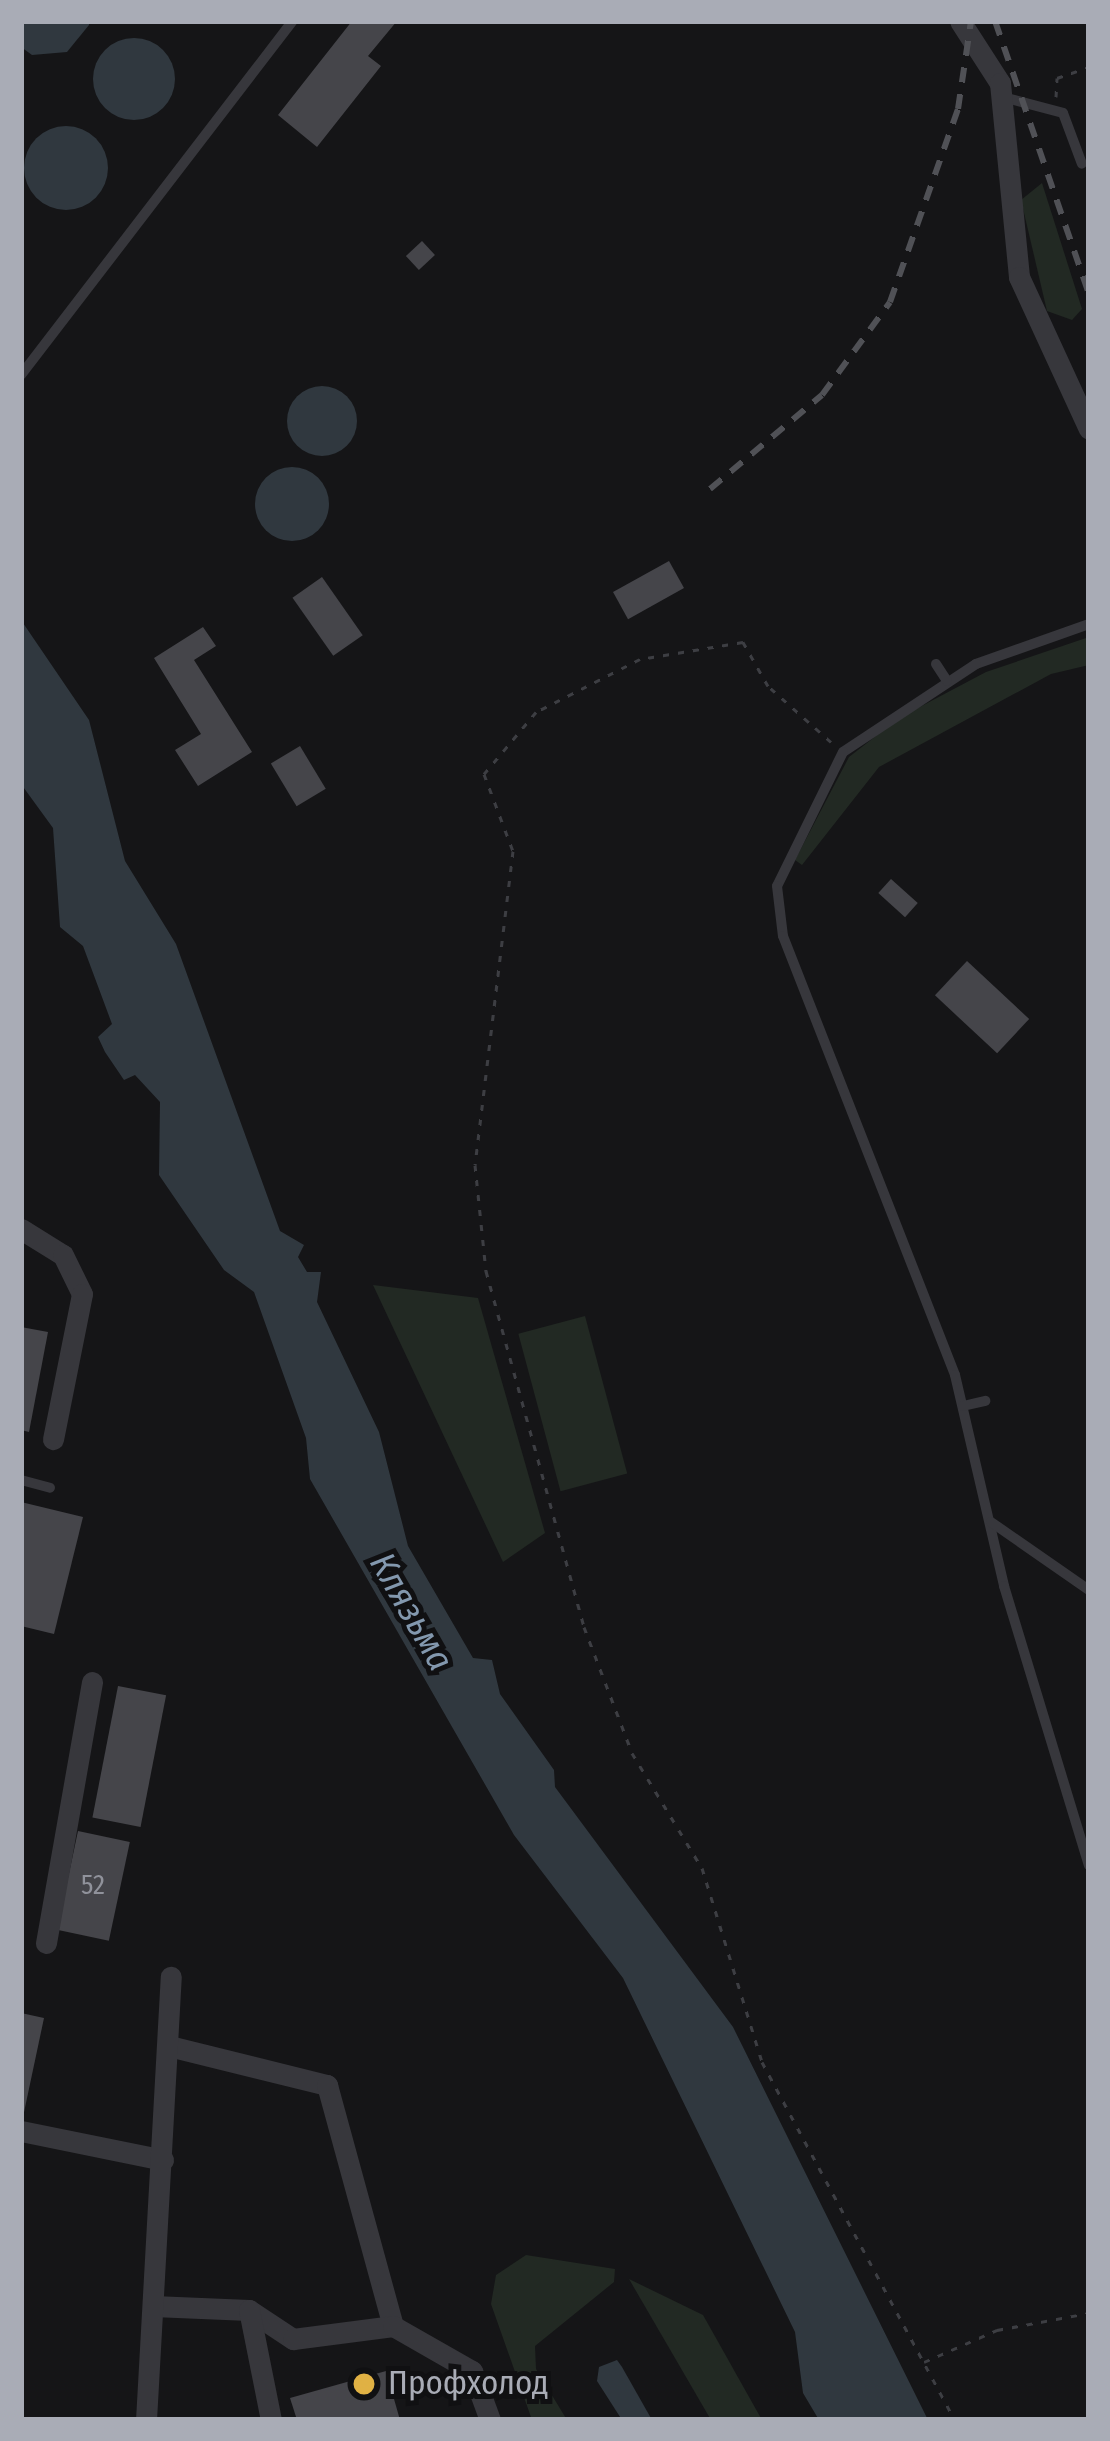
<!DOCTYPE html>
<meta charset="utf-8">
<style>
body{margin:0}
#map{position:relative;width:1110px;height:2441px;overflow:hidden;background:#151517;font-family:"Fira Sans Condensed",sans-serif}
div>[style]{position:absolute}
[style*='--x']{left:calc(var(--x)*1px);top:calc(var(--y)*1px);width:calc(var(--w)*1px);rotate:calc(var(--a)*1deg)}
.green>*{inset:0;background:#222923;transform-origin:0 0}
.water>*{inset:0;background:#30383f}
.round{border-radius:50%}
.building>*{inset:0;background:#45454a;transform-origin:0 0}
.path>*{height:3px;margin-top:-1.5px;transform-origin:0;background:repeating-linear-gradient(90deg,#3d3e43 0 6px,transparent 0 15px)}
.lane>*{height:10px;margin:-5px;padding:0 5px;transform-origin:5px;border-radius:5px;background:#37373c}
.street>*{height:21px;margin:-10.5px;padding:0 10.5px;transform-origin:10.5px;border-radius:10.5px;background:#37373c}
.rail>*{height:6px;margin-top:-3px;transform-origin:0;background:repeating-linear-gradient(90deg,#505156 0 15px,transparent 0 27px)}
.dots>*{width:33px;height:33px;translate:-50% -50%;box-sizing:border-box;border:6px solid #101012;border-radius:50%}
span{translate:-50% -50%;white-space:nowrap;text-align:center;line-height:1.15;-webkit-text-stroke:10px #101012;paint-order:stroke}
.number-label{font-size:27px;color:#90929b}
.number-label span{-webkit-text-stroke-width:0}
.poi-label{font-size:33px;color:#a9acb6}
.left{translate:0 -50%;text-align:left}
.water-label{font-size:36px;color:#8398ae;font-style:italic}
.frame{position:absolute;inset:0;border:24px solid #a9acb6;pointer-events:none}
</style>
<div id="map">
<div class="green">
<i style="clip-path:polygon(1042px 183px,1082px 309px,1072px 320px,1047px 311px,1021px 200px)"></i>
<i style="clip-path:polygon(1089px 637px,1089px 665px,1051px 674px,879px 767px,802px 865px,795px 860px,849px 757px,899px 718px,986px 672px)"></i>
<i style="clip-path:polygon(373px 1285px,478px 1298px,545px 1533px,503px 1562px)"></i>
<i style="left:585px;top:1316px;width:163px;height:69px;rotate:75deg"></i>
<i style="clip-path:polygon(526px 2255px,615px 2269px,614px 2282px,535px 2346px,536px 2369px,567px 2420px,532px 2420px,491px 2304px,496px 2275px)"></i>
<i style="clip-path:polygon(629px 2279px,703px 2315px,762px 2420px,711px 2420px)"></i>
</div>
<div class="water">
<i style="clip-path:polygon(21px 21px,89px 21px,89px 25px,67px 52px,32px 55px,21px 47px)"></i>
<i class="round" style="left:93px;top:38px;width:82px;height:82px"></i>
<i class="round" style="left:24px;top:126px;width:84px;height:84px"></i>
<i class="round" style="left:287px;top:386px;width:70px;height:70px"></i>
<i class="round" style="left:255px;top:467px;width:74px;height:74px"></i>
<i style="clip-path:polygon(21px 620px,89px 720px,125px 861px,176px 944px,280px 1231px,304px 1245px,298px 1257px,307px 1272px,321px 1272px,317px 1302px,379px 1432px,408px 1546px,473px 1658px,492px 1660px,500px 1694px,554px 1770px,555px 1787px,733px 2027px,928px 2420px,819px 2420px,803px 2393px,795px 2332px,623px 1978px,514px 1835px,310px 1479px,306px 1438px,254px 1292px,224px 1270px,159px 1175px,160px 1102px,135px 1075px,124px 1080px,105px 1052px,98px 1037px,112px 1024px,83px 946px,60px 927px,53px 828px,21px 784px)"></i>
<i style="clip-path:polygon(617px 2360px,622px 2367px,652px 2420px,622px 2420px,597px 2381px,599px 2367px)"></i>
</div>
<div class="building">
<i style="clip-path:polygon(352px 21px,397px 21px,368px 56px,381px 66px,317px 147px,278px 115px)"></i>
<i style="left:422px;top:241px;width:19px;height:22px;rotate:47deg"></i>
<i style="left:669px;top:561px;width:31px;height:64px;rotate:61deg"></i>
<i style="left:322px;top:577px;width:71px;height:36px;rotate:55deg"></i>
<i style="clip-path:polygon(203px 627px,216px 646px,194px 660px,252px 752px,198px 786px,175px 750px,201px 734px,154px 658px)"></i>
<i style="left:300px;top:746px;width:50px;height:34px;rotate:59deg"></i>
<i style="left:891px;top:879px;width:36px;height:19px;rotate:42deg"></i>
<i style="left:967px;top:961px;width:85px;height:47px;rotate:43deg"></i>
<i style="clip-path:polygon(21px 1327px,48px 1332px,29px 1432px,21px 1430px)"></i>
<i style="clip-path:polygon(21px 1502px,83px 1517px,54px 1634px,21px 1626px)"></i>
<i style="left:118px;top:1686px;width:49px;height:134px;rotate:11deg"></i>
<i style="left:78px;top:1831px;width:53px;height:101px;rotate:12deg"></i>
<i style="clip-path:polygon(21px 2013px,44px 2018px,23px 2117px,21px 2116px)"></i>
<i style="clip-path:polygon(386px 2371px,400px 2420px,297px 2420px,290px 2398px)"></i>
</div>
<div class="path">
<i style="--x:1056;--y:97;--w:19;--a:-87"></i>
<i style="--x:1057;--y:78;--w:34;--a:-19"></i>
<i style="--x:831;--y:742;--w:84;--a:-138.4"></i>
<i style="--x:768;--y:686;--w:51;--a:-119.6"></i>
<i style="--x:743;--y:642;--w:104;--a:170.6"></i>
<i style="--x:640;--y:659;--w:117;--a:153"></i>
<i style="--x:536;--y:712;--w:81;--a:130"></i>
<i style="--x:484;--y:774;--w:82;--a:69.4"></i>
<i style="--x:513;--y:851;--w:316;--a:96.9"></i>
<i style="--x:475;--y:1165;--w:107;--a:84.1"></i>
<i style="--x:486;--y:1271;--w:369;--a:74.6"></i>
<i style="--x:584;--y:1627;--w:135;--a:69.1"></i>
<i style="--x:632;--y:1753;--w:135;--a:58.7"></i>
<i style="--x:702;--y:1868;--w:203;--a:72.8"></i>
<i style="--x:762;--y:2062;--w:407;--a:61.7"></i>
<i style="--x:924;--y:2362;--w:80;--a:-23.7"></i>
<i style="--x:997;--y:2330;--w:94;--a:-10.5"></i>
</div>
<div class="lane">
<i style="--x:1003;--y:97;--w:62;--a:14.9"></i>
<i style="--x:1063;--y:113;--w:54;--a:69.6"></i>
<i style="--x:21;--y:375;--w:446;--a:-52.5"></i>
<i style="--x:1089;--y:624;--w:120;--a:160.5"></i>
<i style="--x:976;--y:664;--w:159;--a:146.5"></i>
<i style="--x:843;--y:752;--w:149;--a:116.2"></i>
<i style="--x:777;--y:886;--w:50;--a:83.2"></i>
<i style="--x:783;--y:936;--w:471;--a:68.6"></i>
<i style="--x:955;--y:1375;--w:217;--a:76.9"></i>
<i style="--x:1004;--y:1586;--w:292;--a:73.1"></i>
<i style="--x:936;--y:664;--w:20;--a:57"></i>
<i style="--x:963;--y:1406;--w:23;--a:-13"></i>
<i style="--x:21;--y:1480;--w:30;--a:15"></i>
<i style="--x:991;--y:1522;--w:119;--a:34.8"></i>
</div>
<div class="street">
<i style="--x:960;--y:21;--w:74;--a:57.2"></i>
<i style="--x:1000;--y:83;--w:195;--a:84.4"></i>
<i style="--x:1019;--y:277;--w:167;--a:65.3"></i>
<i style="--x:21;--y:1229;--w:49;--a:31.8"></i>
<i style="--x:63;--y:1255;--w:43;--a:64"></i>
<i style="--x:82;--y:1294;--w:148;--a:101.3"></i>
<i style="--x:46;--y:1943;--w:265;--a:-80"></i>
<i style="--x:169;--y:2046;--w:163;--a:13.9"></i>
<i style="--x:327;--y:2085;--w:250;--a:74.7"></i>
<i style="--x:21;--y:2131;--w:145;--a:11.5"></i>
<i style="--x:153;--y:2306;--w:96;--a:2.4"></i>
<i style="--x:249;--y:2310;--w:53;--a:33.4"></i>
<i style="--x:293;--y:2339;--w:101;--a:-7.4"></i>
<i style="--x:393;--y:2326;--w:91;--a:29.7"></i>
<i style="--x:472;--y:2371;--w:52;--a:69.8"></i>
<i style="--x:249;--y:2310;--w:112;--a:78.7"></i>
<i style="--x:146;--y:2420;--w:444;--a:-86.8"></i>
</div>
<div class="rail">
<i style="--x:995;--y:21;--w:289;--a:71"></i>
<i style="--x:710;--y:489;--w:146;--a:-40"></i>
<i style="--x:822;--y:395;--w:115;--a:-53.8"></i>
<i style="--x:890;--y:302;--w:205;--a:-70.6"></i>
<i style="--x:958;--y:109;--w:89;--a:-81.6"></i>
</div>
<div class="dots">
<i style="left:364px;top:2384px;background:#e0b144"></i>
</div>
<div class="number-label">
<span style="left:93px;top:1886px">52</span>
</div>
<div class="poi-label">
<span class="left" style="left:388px;top:2384px">Профхолод</span>
</div>
<div class="water-label">
<span style="left:411px;top:1612px;rotate:60deg">Клязьма</span>
</div>
<div class="frame"></div>
</div>
